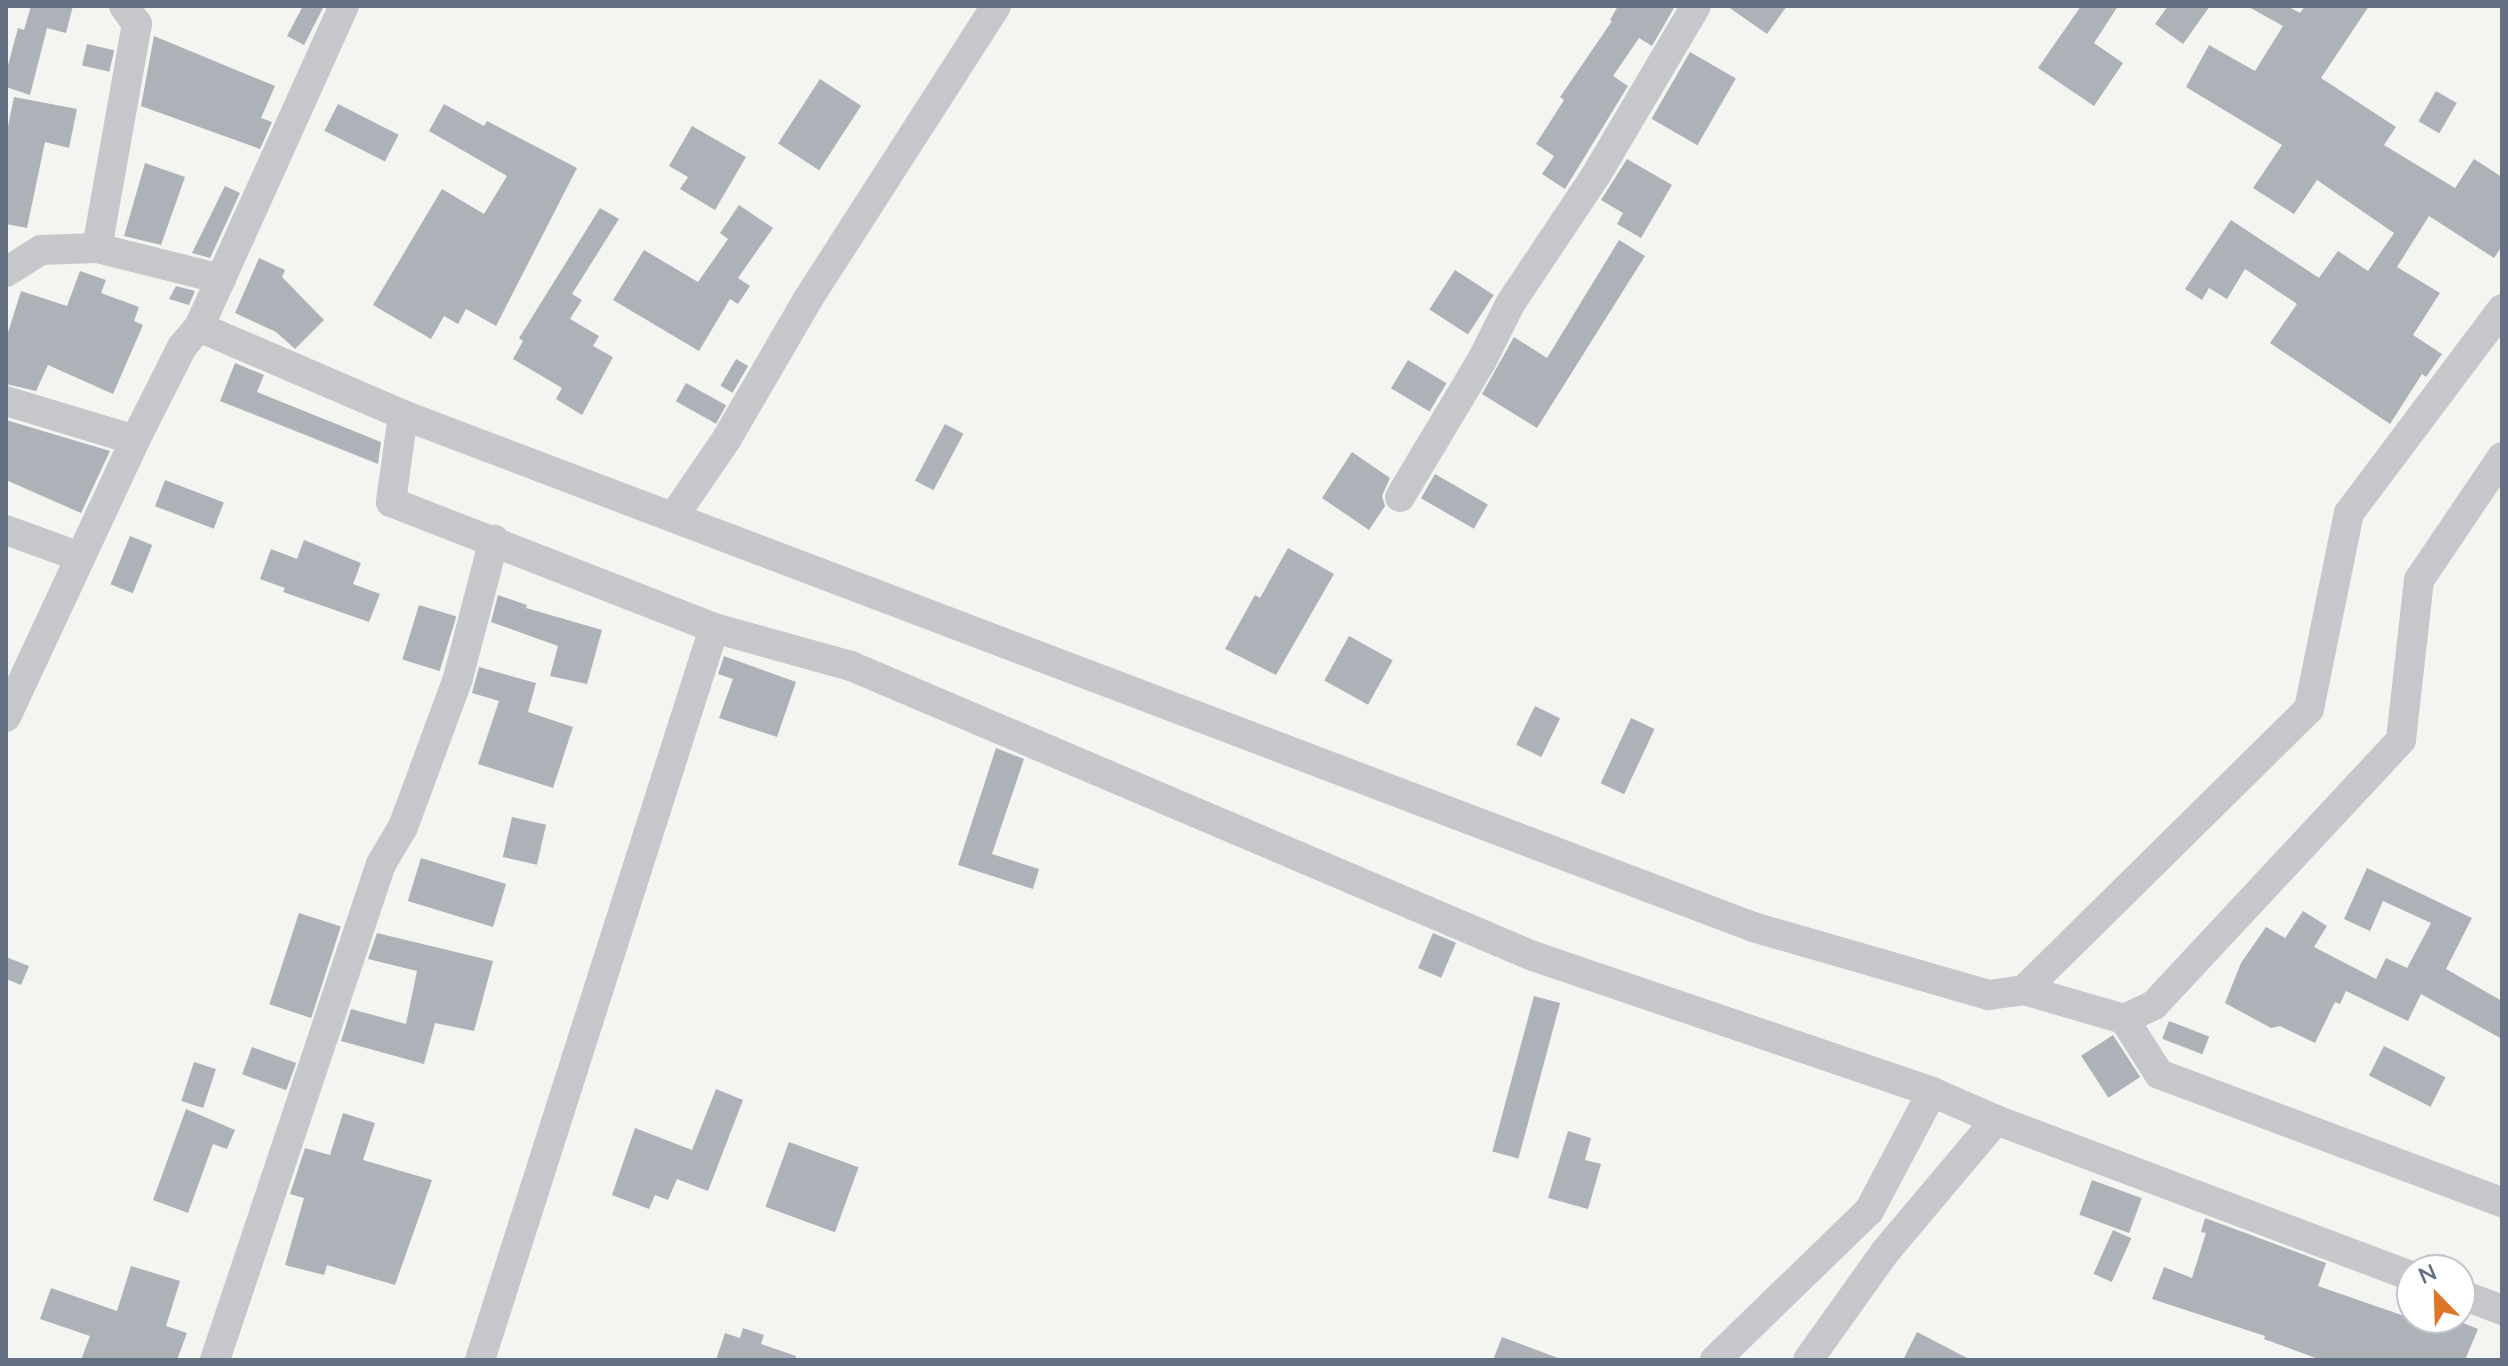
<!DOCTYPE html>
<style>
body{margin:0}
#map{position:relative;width:2508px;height:1366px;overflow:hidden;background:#f4f5f1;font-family:Lato,sans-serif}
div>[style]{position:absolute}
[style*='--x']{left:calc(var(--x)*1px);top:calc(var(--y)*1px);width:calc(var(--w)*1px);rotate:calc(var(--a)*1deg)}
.building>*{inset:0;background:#adb2b9;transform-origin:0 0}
.minor>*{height:30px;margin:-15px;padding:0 15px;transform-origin:15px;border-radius:15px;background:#c5c7cb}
span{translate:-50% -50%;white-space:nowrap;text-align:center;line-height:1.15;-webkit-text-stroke:8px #fff;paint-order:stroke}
.frame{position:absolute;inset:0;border:8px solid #646f82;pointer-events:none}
.north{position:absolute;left:2396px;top:1254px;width:80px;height:80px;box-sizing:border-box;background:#fff;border:2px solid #c1c5cd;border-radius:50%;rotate:337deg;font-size:22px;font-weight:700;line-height:32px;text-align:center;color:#646f82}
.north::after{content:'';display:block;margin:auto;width:28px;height:36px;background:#df7527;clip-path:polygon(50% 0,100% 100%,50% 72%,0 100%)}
</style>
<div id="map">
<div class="building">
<i style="clip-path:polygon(31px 6px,73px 6px,66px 33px,47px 28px,30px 95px,6px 87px,6px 73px,18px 28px,24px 30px)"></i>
<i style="clip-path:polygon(303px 6px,324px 6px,304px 45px,287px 36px)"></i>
<i style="clip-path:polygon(1618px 6px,1675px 6px,1652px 46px,1639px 38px,1613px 76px,1628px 86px,1565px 189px,1542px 174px,1554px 156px,1536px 144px,1564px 100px,1560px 97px,1612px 21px,1610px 20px)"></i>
<i style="clip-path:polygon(1727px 6px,1787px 6px,1767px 34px)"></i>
<i style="clip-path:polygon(2081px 6px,2118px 6px,2094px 43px,2123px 63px,2094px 106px,2038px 68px)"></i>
<i style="clip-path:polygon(2168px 6px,2210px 6px,2183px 44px,2155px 24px)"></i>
<i style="clip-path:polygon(2247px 6px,2287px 6px,2300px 13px,2305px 6px,2369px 6px,2321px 78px,2396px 127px,2384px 145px,2455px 188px,2474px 159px,2502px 177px,2502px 246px,2494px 258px,2429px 216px,2397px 267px,2440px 293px,2413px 335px,2442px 354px,2426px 377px,2422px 374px,2390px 424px,2270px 343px,2297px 304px,2245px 269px,2227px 299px,2209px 288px,2202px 300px,2185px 289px,2231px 220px,2319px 278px,2338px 251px,2368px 271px,2394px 233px,2317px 180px,2294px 214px,2253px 188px,2282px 145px,2186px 87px,2209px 45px,2255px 71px,2283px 26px)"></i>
<i style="clip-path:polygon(154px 36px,275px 86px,261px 118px,272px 122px,260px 149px,141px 106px)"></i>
<i style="left:87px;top:44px;width:28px;height:22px;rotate:13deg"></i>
<i style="left:1690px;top:52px;width:53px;height:77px;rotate:30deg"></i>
<i style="left:820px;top:79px;width:49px;height:77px;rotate:33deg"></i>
<i style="left:2436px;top:91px;width:24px;height:35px;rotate:30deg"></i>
<i style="clip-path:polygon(14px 97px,77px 109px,69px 148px,45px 142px,27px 228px,6px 224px,6px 136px)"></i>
<i style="left:338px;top:104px;width:68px;height:30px;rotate:27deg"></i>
<i style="clip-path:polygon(444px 104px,484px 126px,487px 121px,577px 168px,496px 326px,466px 309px,458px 324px,444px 316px,431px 339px,373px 305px,442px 189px,484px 214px,507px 176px,429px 131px)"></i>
<i style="clip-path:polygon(692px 126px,746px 157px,715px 210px,680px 189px,688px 177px,669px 166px)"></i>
<i style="clip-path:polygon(1627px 159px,1672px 185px,1641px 238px,1617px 224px,1623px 213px,1601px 200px)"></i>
<i style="clip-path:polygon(145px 163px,185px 177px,161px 245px,124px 236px)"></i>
<i style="clip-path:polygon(225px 186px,240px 193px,210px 258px,192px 253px)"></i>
<i style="clip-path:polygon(739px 205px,773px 228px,738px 278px,750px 286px,738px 304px,730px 299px,699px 351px,613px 300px,644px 250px,698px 282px,728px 239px,720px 233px)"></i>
<i style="clip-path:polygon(600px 208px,619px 219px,572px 294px,582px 300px,570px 319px,599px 336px,593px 346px,613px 357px,582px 415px,556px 399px,562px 388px,513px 359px,523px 341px,519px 338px)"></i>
<i style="clip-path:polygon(1619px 240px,1645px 256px,1537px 428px,1482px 394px,1514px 337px,1547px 358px)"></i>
<i style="clip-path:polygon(259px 258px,285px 270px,282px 277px,324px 320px,295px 349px,276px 332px,235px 313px)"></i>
<i style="left:1455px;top:270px;width:46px;height:47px;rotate:33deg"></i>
<i style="clip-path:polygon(80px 271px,106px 280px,101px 293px,139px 307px,134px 321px,143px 325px,113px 394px,48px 365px,36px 391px,6px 384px,6px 339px,21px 291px,67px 306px)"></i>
<i style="clip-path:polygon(176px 286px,195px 291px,189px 305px,169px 299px)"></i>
<i style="left:736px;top:359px;width:14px;height:31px;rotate:30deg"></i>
<i style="left:1408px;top:360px;width:45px;height:33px;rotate:31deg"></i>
<i style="clip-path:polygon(235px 363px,264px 375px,257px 392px,381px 442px,378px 464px,220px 401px)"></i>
<i style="left:686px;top:383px;width:46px;height:21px;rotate:29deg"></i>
<i style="clip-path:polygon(6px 420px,110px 451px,81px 513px,6px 480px)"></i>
<i style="left:945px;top:424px;width:21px;height:64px;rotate:28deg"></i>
<i style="clip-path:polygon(1352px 452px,1390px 478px,1382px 496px,1385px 506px,1369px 530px,1322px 498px)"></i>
<i style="left:1435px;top:474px;width:61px;height:28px;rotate:30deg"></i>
<i style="left:165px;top:480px;width:63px;height:28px;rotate:21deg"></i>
<i style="left:130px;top:536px;width:24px;height:52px;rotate:22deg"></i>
<i style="clip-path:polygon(304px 540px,361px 563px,353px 584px,380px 594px,369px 622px,283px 592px,285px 588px,260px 579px,271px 549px,297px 559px)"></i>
<i style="clip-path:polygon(1288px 548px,1334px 574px,1276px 675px,1225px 649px,1255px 595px,1260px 598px)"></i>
<i style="clip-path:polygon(498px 595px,527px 605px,526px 608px,602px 630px,587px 684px,550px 676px,558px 646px,491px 622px)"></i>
<i style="left:419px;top:605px;width:39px;height:57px;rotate:17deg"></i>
<i style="left:1349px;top:636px;width:50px;height:51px;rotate:29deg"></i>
<i style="clip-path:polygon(724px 656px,796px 682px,777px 737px,719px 718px,733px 679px,718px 674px)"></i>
<i style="clip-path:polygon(479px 667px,536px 683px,528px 712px,573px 727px,553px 788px,478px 764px,499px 701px,472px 693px)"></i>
<i style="left:1535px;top:706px;width:28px;height:43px;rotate:26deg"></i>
<i style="left:1631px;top:718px;width:26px;height:72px;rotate:25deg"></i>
<i style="clip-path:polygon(996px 748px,1024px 759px,992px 854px,1039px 869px,1033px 889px,958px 865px)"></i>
<i style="left:512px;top:817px;width:35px;height:41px;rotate:13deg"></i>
<i style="left:421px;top:858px;width:89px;height:45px;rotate:17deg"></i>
<i style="clip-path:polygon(2367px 868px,2472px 918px,2446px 969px,2502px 1001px,2502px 1039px,2421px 994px,2408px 1021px,2346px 991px,2340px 1004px,2335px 1002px,2315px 1043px,2280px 1026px,2271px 1028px,2225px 1003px,2241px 963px,2266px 927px,2285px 938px,2303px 911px,2327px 926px,2314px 947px,2376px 979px,2386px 958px,2407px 968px,2431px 923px,2383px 901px,2370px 931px,2344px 919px)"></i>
<i style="left:299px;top:913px;width:44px;height:96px;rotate:18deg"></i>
<i style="clip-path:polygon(377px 933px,493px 961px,474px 1031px,435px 1023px,424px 1064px,341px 1041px,351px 1009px,406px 1024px,417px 971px,368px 959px)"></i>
<i style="left:1433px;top:933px;width:25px;height:38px;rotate:23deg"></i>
<i style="clip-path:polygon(6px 957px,29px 966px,21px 985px,6px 979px)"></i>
<i style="left:1534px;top:996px;width:27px;height:161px;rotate:15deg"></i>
<i style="left:2169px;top:1021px;width:43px;height:19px;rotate:21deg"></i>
<i style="left:2113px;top:1035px;width:50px;height:38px;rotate:57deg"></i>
<i style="left:2384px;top:1046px;width:69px;height:33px;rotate:27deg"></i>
<i style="left:252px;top:1047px;width:47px;height:29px;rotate:20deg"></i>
<i style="left:194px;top:1062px;width:23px;height:41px;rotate:18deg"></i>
<i style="clip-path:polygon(716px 1089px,743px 1100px,708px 1191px,677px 1179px,668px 1200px,655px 1195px,649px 1209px,612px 1195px,635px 1128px,692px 1150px)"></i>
<i style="clip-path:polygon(186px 1109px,235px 1130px,227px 1149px,213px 1144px,188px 1213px,153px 1200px)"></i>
<i style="clip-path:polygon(343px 1113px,375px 1123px,363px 1160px,432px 1180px,395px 1285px,327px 1265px,324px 1275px,285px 1265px,304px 1198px,290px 1194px,305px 1148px,330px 1155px)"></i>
<i style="clip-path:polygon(1568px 1131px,1591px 1138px,1585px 1160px,1601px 1164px,1588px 1209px,1548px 1198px)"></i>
<i style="left:789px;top:1142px;width:74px;height:69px;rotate:20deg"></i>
<i style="left:2092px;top:1180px;width:53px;height:37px;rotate:20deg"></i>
<i style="clip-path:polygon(2205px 1218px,2326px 1263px,2318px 1286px,2410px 1318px,2451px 1318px,2478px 1329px,2465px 1360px,2321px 1360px,2264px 1339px,2265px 1336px,2152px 1299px,2164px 1267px,2192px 1278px,2206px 1233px,2201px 1232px)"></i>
<i style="left:2113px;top:1230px;width:20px;height:48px;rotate:24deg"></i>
<i style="clip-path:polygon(131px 1266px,180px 1281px,166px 1326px,187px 1333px,177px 1360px,81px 1360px,90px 1336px,40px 1319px,51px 1288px,117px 1311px)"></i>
<i style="clip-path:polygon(743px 1328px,764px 1335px,761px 1344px,796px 1356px,796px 1360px,716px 1360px,725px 1333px,740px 1338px)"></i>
<i style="clip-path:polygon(1917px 1332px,1971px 1360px,1903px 1360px)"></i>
<i style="clip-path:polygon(1502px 1337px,1558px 1358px,1558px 1360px,1493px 1360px)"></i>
</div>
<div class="minor">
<i style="--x:97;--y:248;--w:228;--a:-79.9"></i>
<i style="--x:137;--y:24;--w:22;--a:-126"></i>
<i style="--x:6;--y:272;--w:41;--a:-32.2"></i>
<i style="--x:41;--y:250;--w:56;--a:-2"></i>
<i style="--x:97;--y:248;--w:128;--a:14"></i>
<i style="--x:199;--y:327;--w:222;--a:23.3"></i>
<i style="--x:403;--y:415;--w:1444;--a:20.77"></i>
<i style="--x:1753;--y:927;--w:246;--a:16.1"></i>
<i style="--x:1989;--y:995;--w:35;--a:-8"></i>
<i style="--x:2024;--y:990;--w:104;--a:16.2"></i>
<i style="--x:2124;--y:1019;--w:33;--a:-25"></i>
<i style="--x:2154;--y:1005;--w:362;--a:-47"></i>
<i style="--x:2401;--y:740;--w:161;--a:-83.6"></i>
<i style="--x:2419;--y:580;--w:148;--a:-56"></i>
<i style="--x:6;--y:401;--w:135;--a:16.8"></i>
<i style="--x:403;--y:415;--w:88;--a:97.9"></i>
<i style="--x:391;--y:502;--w:347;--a:21.3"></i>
<i style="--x:714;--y:628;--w:142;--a:15.5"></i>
<i style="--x:851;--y:666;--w:741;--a:23.04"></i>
<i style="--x:1533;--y:956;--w:422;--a:18.8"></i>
<i style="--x:1932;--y:1092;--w:70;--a:23.6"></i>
<i style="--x:1996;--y:1120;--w:444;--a:20.6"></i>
<i style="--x:1400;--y:497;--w:160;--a:-59.1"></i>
<i style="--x:1482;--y:360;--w:63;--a:-63.4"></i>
<i style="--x:1510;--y:304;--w:155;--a:-56.3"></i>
<i style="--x:1596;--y:175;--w:196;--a:-59.4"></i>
<i style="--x:674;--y:516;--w:92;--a:-55.6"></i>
<i style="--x:726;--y:440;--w:163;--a:-59.8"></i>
<i style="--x:808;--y:299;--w:348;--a:-57.3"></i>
<i style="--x:6;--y:530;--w:79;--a:20"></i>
<i style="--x:6;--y:717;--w:306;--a:-65"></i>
<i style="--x:135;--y:440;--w:104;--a:-63.2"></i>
<i style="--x:182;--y:347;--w:26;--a:-50"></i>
<i style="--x:199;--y:327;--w:352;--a:-65.7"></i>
<i style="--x:2024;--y:990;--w:400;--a:-44.6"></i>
<i style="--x:2309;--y:709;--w:200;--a:-78.5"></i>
<i style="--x:2349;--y:513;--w:255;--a:-53.1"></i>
<i style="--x:2124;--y:1019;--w:65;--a:57.5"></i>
<i style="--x:2159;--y:1074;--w:366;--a:20.5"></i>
<i style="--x:2460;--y:1294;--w:45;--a:20.9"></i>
<i style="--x:215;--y:1360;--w:523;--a:-71.5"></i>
<i style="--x:381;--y:864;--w:43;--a:-59.3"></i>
<i style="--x:403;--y:827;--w:159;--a:-69.7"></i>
<i style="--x:458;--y:678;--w:143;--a:-75.4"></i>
<i style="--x:480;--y:1360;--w:768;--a:-72.27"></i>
<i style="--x:1715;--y:1360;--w:214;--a:-44.1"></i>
<i style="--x:1869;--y:1211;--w:135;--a:-62.1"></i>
<i style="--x:1808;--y:1360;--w:133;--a:-54.5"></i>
<i style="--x:1885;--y:1252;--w:172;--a:-49.9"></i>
</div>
<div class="frame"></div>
<div class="north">N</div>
</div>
